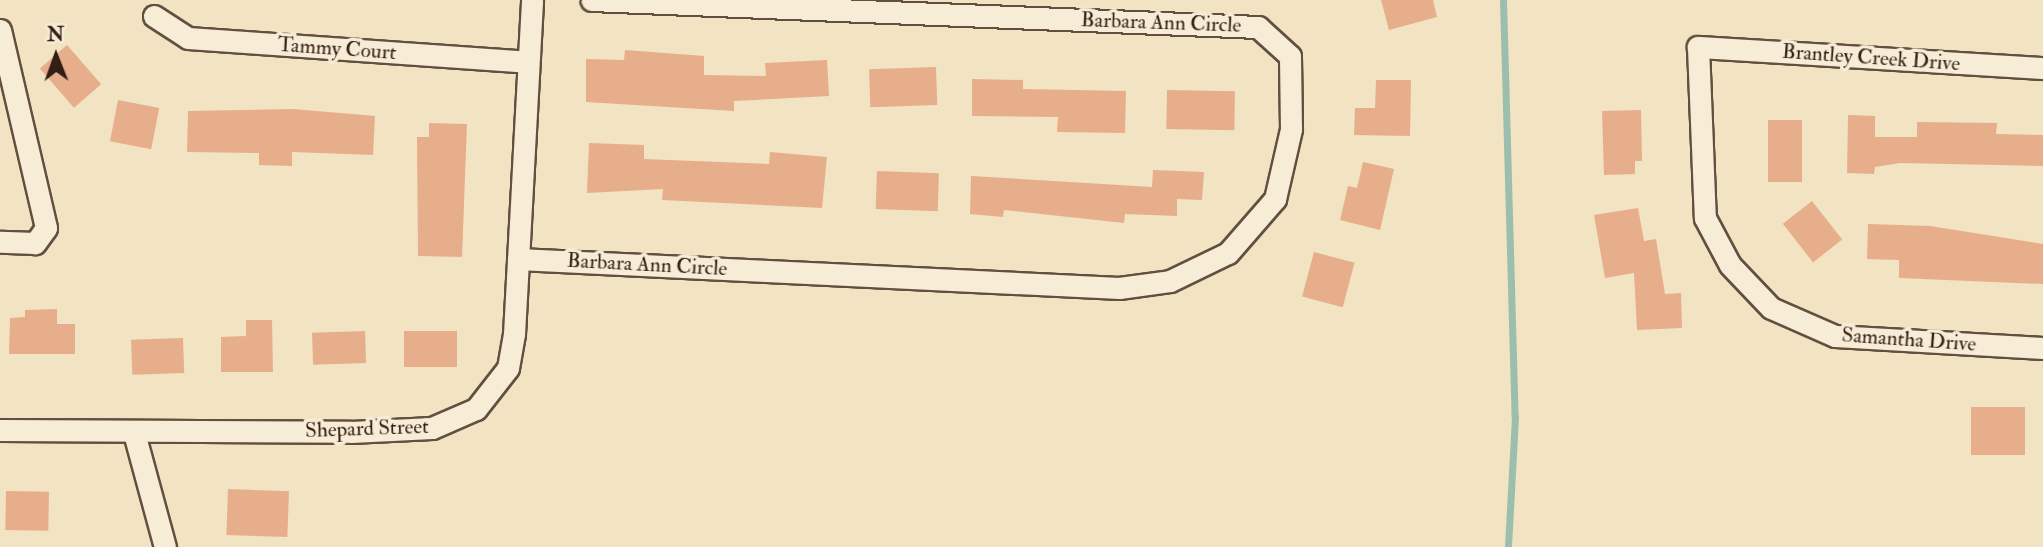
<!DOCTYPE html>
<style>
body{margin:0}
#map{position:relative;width:2043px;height:547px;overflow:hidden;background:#f2e3c2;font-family:"IM FELL Double Pica",serif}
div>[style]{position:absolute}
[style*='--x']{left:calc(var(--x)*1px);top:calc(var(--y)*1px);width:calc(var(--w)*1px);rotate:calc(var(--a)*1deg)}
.stream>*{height:7px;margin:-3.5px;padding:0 3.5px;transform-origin:3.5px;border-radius:3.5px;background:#9cbeaf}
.building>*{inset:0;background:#e7ae8b;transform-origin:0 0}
.roads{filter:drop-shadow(2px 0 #634f40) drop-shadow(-2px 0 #634f40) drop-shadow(0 2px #634f40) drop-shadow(0 -2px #634f40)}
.minor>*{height:21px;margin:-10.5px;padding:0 10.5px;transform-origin:10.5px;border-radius:10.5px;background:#f7edd7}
span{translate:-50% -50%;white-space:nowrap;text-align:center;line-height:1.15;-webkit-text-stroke:7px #f7edd7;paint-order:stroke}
.street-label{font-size:21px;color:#331e15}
.north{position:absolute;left:21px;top:21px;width:70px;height:70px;-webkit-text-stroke:5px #f7edd7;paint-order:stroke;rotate:359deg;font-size:19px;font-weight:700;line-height:28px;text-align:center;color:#331e15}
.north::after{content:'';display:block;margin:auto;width:24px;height:32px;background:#331e15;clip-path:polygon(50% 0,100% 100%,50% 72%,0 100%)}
</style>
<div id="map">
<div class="stream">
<i style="--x:1503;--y:0;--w:417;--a:88.4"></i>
<i style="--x:1515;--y:417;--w:130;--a:93.1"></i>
</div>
<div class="building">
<i style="clip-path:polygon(1381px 0,1433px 0,1437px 17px,1389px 30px)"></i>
<i style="left:67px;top:45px;width:52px;height:36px;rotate:49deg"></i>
<i style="clip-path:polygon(625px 50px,704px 56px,704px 75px,766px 76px,765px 63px,827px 60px,829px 96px,734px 101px,734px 111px,586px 102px,586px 59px,624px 60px)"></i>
<i style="left:936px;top:67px;width:38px;height:67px;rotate:88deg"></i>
<i style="clip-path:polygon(972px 79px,1023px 80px,1023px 89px,1126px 91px,1125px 133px,1057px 132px,1058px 117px,972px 116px)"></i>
<i style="clip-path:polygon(1376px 80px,1411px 80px,1410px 136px,1354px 135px,1355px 108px,1375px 108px)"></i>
<i style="left:1167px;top:90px;width:68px;height:39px;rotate:1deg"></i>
<i style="left:118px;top:100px;width:42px;height:42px;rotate:11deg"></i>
<i style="clip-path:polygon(293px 109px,375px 116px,373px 155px,292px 152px,292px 166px,259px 165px,259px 153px,187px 152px,188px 111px)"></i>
<i style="clip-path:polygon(1641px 110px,1642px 161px,1635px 161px,1635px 174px,1604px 175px,1602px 111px)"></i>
<i style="clip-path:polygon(1848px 115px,1875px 116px,1875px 137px,1917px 137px,1917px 122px,1997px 123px,1996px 134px,2043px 135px,2043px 166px,1900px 163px,1875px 167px,1874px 174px,1847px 173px)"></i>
<i style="left:1768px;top:120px;width:34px;height:62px"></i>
<i style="clip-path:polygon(429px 123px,467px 124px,462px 257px,418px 256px,417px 137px,429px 137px)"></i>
<i style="clip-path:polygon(589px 143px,644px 145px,644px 159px,769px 164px,770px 152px,827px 157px,822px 208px,662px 200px,663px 189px,587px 193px)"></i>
<i style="clip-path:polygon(1363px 162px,1394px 169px,1380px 230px,1340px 220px,1348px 186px,1357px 188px)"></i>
<i style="clip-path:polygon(1153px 170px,1204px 172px,1202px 200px,1177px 199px,1177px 216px,1125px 214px,1124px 223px,1004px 210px,1003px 217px,970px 214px,971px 176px,1152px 187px)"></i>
<i style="left:877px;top:171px;width:62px;height:38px;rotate:2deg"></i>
<i style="left:1812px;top:201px;width:49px;height:37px;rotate:52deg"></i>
<i style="clip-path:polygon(1638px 208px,1644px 241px,1656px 239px,1665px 294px,1681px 293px,1682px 328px,1637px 330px,1634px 273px,1605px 278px,1594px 215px)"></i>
<i style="clip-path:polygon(1868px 224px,1930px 226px,2043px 244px,2043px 284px,1899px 278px,1899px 260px,1867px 259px)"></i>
<i style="left:1314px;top:252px;width:42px;height:46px;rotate:15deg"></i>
<i style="clip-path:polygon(57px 309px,57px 324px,75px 324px,75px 354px,9px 354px,10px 318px,25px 317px,25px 310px)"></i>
<i style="clip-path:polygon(246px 320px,272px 320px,273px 372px,221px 372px,221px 337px,246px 336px)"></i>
<i style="left:365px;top:331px;width:32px;height:53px;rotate:88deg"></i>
<i style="left:457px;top:331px;width:36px;height:53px;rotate:90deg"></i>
<i style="left:183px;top:338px;width:35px;height:52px;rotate:88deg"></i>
<i style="left:1971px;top:407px;width:54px;height:48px"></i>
<i style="left:228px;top:489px;width:61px;height:46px;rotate:2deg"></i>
<i style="left:6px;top:491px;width:43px;height:39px;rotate:1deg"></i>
</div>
<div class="roads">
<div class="minor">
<i style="--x:154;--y:16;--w:40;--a:32.9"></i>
<i style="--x:188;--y:38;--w:340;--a:4"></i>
<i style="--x:0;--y:30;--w:203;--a:76.9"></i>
<i style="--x:46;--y:228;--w:19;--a:126"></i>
<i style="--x:35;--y:243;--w:35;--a:-178"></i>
<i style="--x:2043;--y:68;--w:346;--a:-176.5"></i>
<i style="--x:1698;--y:47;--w:171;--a:87.7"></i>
<i style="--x:1705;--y:218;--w:53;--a:62"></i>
<i style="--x:1730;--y:265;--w:59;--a:46.4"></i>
<i style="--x:1771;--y:308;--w:70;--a:23.6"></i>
<i style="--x:1835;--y:336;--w:208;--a:3.3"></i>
<i style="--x:518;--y:259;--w:602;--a:2.76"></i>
<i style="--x:1119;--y:288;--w:51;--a:-7.8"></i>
<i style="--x:1170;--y:281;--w:64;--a:-25.8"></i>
<i style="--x:1228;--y:253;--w:72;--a:-49"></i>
<i style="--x:1275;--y:199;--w:72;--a:-77.1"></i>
<i style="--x:1291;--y:129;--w:73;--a:-90.8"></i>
<i style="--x:1290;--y:56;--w:43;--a:-137.8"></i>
<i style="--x:1258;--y:27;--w:667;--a:-177.68"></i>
<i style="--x:0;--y:430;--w:351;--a:0.3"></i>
<i style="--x:351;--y:432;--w:81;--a:-2.8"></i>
<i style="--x:432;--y:428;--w:48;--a:-23.4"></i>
<i style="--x:476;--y:409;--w:52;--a:-52"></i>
<i style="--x:508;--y:368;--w:35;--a:-80"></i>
<i style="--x:514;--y:334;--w:334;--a:-86.9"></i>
<i style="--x:134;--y:433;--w:118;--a:74.8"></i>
</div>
</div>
<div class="street-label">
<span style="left:1161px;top:23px;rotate:2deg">Barbara Ann Circle</span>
<span style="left:337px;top:49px;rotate:4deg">Tammy Court</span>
<span style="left:1871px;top:58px;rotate:4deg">Brantley Creek Drive</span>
<span style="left:647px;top:265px;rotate:3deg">Barbara Ann Circle</span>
<span style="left:1909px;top:340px;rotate:4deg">Samantha Drive</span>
<span style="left:367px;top:429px;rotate:-2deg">Shepard Street</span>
</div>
<div class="north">N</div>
</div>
